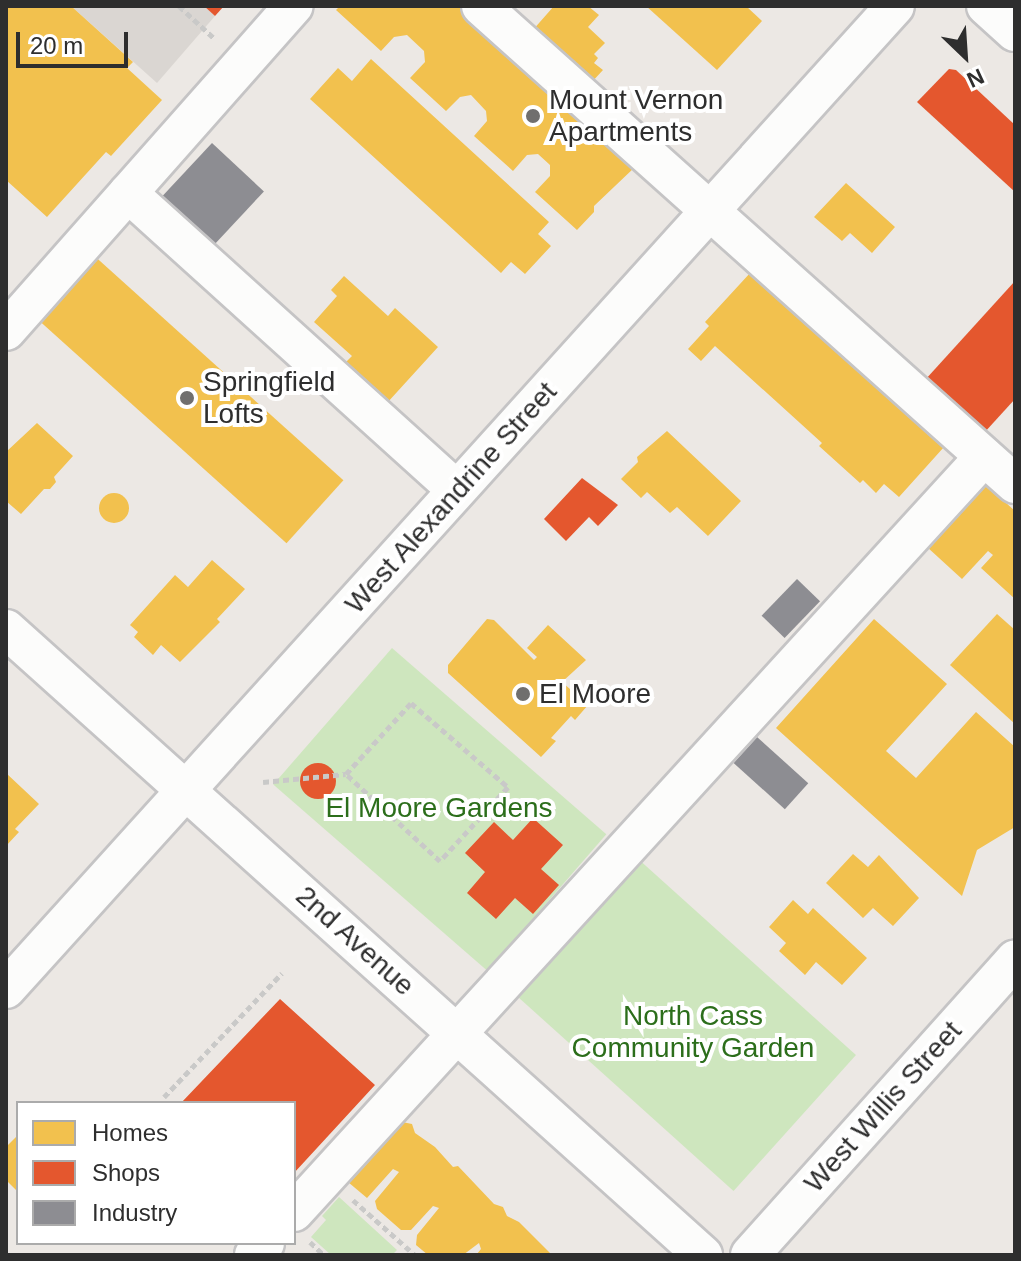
<!DOCTYPE html>
<style>
body{margin:0}
#map{position:relative;width:1021px;height:1261px;overflow:hidden;background:#ece8e4;font-family:Helvetica,sans-serif}
div>[style]{position:absolute}
[style*='--x']{left:calc(var(--x)*1px);top:calc(var(--y)*1px);width:calc(var(--w)*1px);rotate:calc(var(--a)*1deg)}
.green>*{inset:0;background:#cee6be;transform-origin:0 0}
.plaza>*{inset:0;background:#dad6d2}
.homes>*{inset:0;background:#f2c14e;transform-origin:0 0}
.round{border-radius:50%}
.shops>*{inset:0;background:#e4572e}
.industry>*{inset:0;background:#8d8d92;transform-origin:0 0}
.path>*{height:5px;margin-top:-2.5px;transform-origin:0;background:repeating-linear-gradient(90deg,#c9c9c8 0 6px,transparent 0 10px)}
.roads{filter:drop-shadow(2px 0 #c5c4c5) drop-shadow(-2px 0 #c5c4c5) drop-shadow(0 2px #c5c4c5) drop-shadow(0 -2px #c5c4c5)}
.minor>*{height:38px;margin:-19px;padding:0 19px;transform-origin:19px;border-radius:19px;background:#fcfcfb}
.dots>*{width:22px;height:22px;translate:-50% -50%;box-sizing:border-box;border:4px solid #fff;border-radius:50%}
span{translate:-50% -50%;white-space:nowrap;text-align:center;line-height:1.15;-webkit-text-stroke:8px #fff;paint-order:stroke}
.poi-label{font-size:28px;color:#2e2e2e}
.left{translate:0 -50%;text-align:left}
.street-label{font-size:28px;color:#2e2e2e}
.park-label{font-size:28px;color:#2c6e1b}
.frame{position:absolute;inset:0;border:8px solid #2e2e2e;pointer-events:none}
.legend{position:absolute;left:16px;top:1101px;width:280px;height:144px;box-sizing:border-box;background:#fff;border:2px solid #ababab;margin:0;padding:10px 14px;list-style:none;font-size:24px;color:#2e2e2e}
.legend li{display:flex;align-items:center;gap:16px;height:40px}
.legend b{width:40px;border:2px solid #ababab}
.north{position:absolute;left:925px;top:16px;width:80px;height:80px;-webkit-text-stroke:6px #fff;paint-order:stroke;rotate:155deg;font-size:22px;font-weight:700;line-height:32px;text-align:center;color:#2e2e2e}
.north::after{content:'';display:block;margin:auto;width:28px;height:36px;background:#2e2e2e;clip-path:polygon(50% 0,100% 100%,50% 72%,0 100%)}
.scale{position:absolute;left:16px;top:32px;width:112px;height:36px;box-sizing:border-box;border:4px solid #2e2e2e;border-top:0;padding-left:10px;font-size:24px;line-height:28px;white-space:nowrap;color:#2e2e2e;-webkit-text-stroke:6px #fff;paint-order:stroke}
</style>
<div id="map">
<div class="green">
<i style="left:392px;top:648px;width:284px;height:181px;rotate:41deg"></i>
<i style="left:636px;top:857px;width:296px;height:183px;rotate:42deg"></i>
<i style="clip-path:polygon(339px 1197px,397px 1250px,392px 1255px,331px 1255px,311px 1237px,326px 1220px,322px 1216px)"></i>
</div>
<div class="plaza">
<i style="clip-path:polygon(71px 6px,204px 6px,215px 16px,157px 83px)"></i>
</div>
<div class="homes">
<i style="clip-path:polygon(6px 6px,71px 6px,133px 62px,127px 68px,162px 100px,111px 156px,106px 152px,47px 217px,6px 180px)"></i>
<i style="clip-path:polygon(340px 6px,458px 6px,635px 167px,594px 206px,594px 212px,577px 230px,535px 192px,550px 176px,550px 165px,538px 154px,527px 155px,513px 171px,474px 136px,487px 121px,486px 111px,471px 95px,460px 97px,446px 111px,410px 78px,425px 62px,424px 51px,407px 35px,394px 37px,381px 51px,336px 10px)"></i>
<i style="clip-path:polygon(554px 6px,588px 6px,599px 15px,588px 27px,605px 43px,594px 54px,598px 58px,594px 63px,603px 70px,590px 84px,532px 31px)"></i>
<i style="clip-path:polygon(646px 6px,746px 6px,762px 21px,717px 70px)"></i>
<i style="clip-path:polygon(371px 59px,549px 222px,538px 234px,551px 246px,525px 274px,511px 262px,501px 273px,310px 99px,338px 68px,352px 81px)"></i>
<i style="clip-path:polygon(846px 183px,895px 227px,872px 253px,850px 233px,842px 241px,814px 217px)"></i>
<i style="left:90px;top:252px;width:341px;height:85px;rotate:42deg"></i>
<i style="clip-path:polygon(751px 272px,944px 447px,899px 497px,884px 484px,876px 493px,863px 480px,860px 483px,819px 446px,822px 443px,715px 346px,701px 361px,688px 349px,709px 326px,705px 322px)"></i>
<i style="clip-path:polygon(344px 276px,388px 316px,395px 308px,438px 347px,387px 403px,344px 364px,352px 356px,314px 322px,337px 296px,331px 290px)"></i>
<i style="clip-path:polygon(37px 423px,73px 456px,54px 477px,56px 482px,50px 489px,44px 489px,21px 514px,6px 501px,6px 452px)"></i>
<i style="clip-path:polygon(667px 431px,741px 501px,708px 536px,677px 507px,670px 513px,647px 492px,641px 498px,621px 479px,638px 462px,637px 457px)"></i>
<i style="clip-path:polygon(985px 484px,1015px 511px,1015px 599px,981px 568px,993px 555px,988px 551px,962px 579px,927px 547px)"></i>
<i class="round" style="left:99px;top:493px;width:30px;height:30px"></i>
<i style="clip-path:polygon(212px 560px,245px 589px,217px 619px,220px 622px,180px 662px,161px 645px,153px 655px,134px 637px,138px 632px,130px 625px,175px 575px,188px 587px)"></i>
<i style="clip-path:polygon(997px 614px,1015px 630px,1015px 724px,950px 665px)"></i>
<i style="clip-path:polygon(487px 619px,494px 620px,534px 660px,537px 657px,527px 648px,548px 625px,586px 660px,562px 682px,588px 705px,575px 720px,571px 716px,551px 738px,556px 741px,541px 757px,448px 673px,448px 665px)"></i>
<i style="clip-path:polygon(874px 619px,947px 684px,886px 751px,916px 778px,976px 712px,1015px 747px,1015px 827px,977px 850px,962px 896px,776px 728px)"></i>
<i style="clip-path:polygon(6px 773px,39px 804px,15px 829px,19px 832px,6px 846px)"></i>
<i style="clip-path:polygon(853px 854px,868px 867px,879px 855px,919px 898px,893px 926px,873px 908px,863px 918px,826px 883px)"></i>
<i style="clip-path:polygon(793px 900px,808px 914px,813px 908px,867px 958px,842px 985px,816px 962px,805px 975px,779px 951px,786px 943px,769px 927px)"></i>
<i style="clip-path:polygon(402px 1122px,412px 1124px,415px 1133px,435px 1147px,453px 1167px,458px 1166px,494px 1204px,503px 1207px,507px 1216px,519px 1222px,552px 1255px,476px 1255px,481px 1249px,479px 1243px,463px 1255px,428px 1255px,416px 1245px,417px 1235px,439px 1208px,433px 1206px,411px 1230px,401px 1230px,377px 1209px,375px 1201px,399px 1172px,393px 1169px,367px 1198px,348px 1182px)"></i>
<i style="clip-path:polygon(18px 1135px,18px 1192px,6px 1180px,6px 1147px)"></i>
</div>
<div class="shops">
<i style="clip-path:polygon(204px 6px,224px 6px,215px 16px)"></i>
<i style="clip-path:polygon(949px 69px,956px 70px,1015px 125px,1015px 192px,917px 102px)"></i>
<i style="clip-path:polygon(1015px 281px,1015px 399px,984px 433px,925px 380px)"></i>
<i style="clip-path:polygon(582px 478px,618px 505px,598px 526px,589px 517px,566px 541px,544px 519px)"></i>
<i class="round" style="left:300px;top:763px;width:36px;height:36px"></i>
<i style="clip-path:polygon(533px 818px,563px 845px,541px 869px,559px 885px,533px 914px,515px 898px,496px 919px,467px 893px,485px 872px,465px 853px,494px 822px,513px 840px)"></i>
<i style="clip-path:polygon(280px 999px,375px 1085px,294px 1173px,294px 1103px,181px 1103px)"></i>
</div>
<div class="industry">
<i style="left:212px;top:143px;width:71px;height:76px;rotate:43deg"></i>
<i style="left:797px;top:579px;width:32px;height:51px;rotate:44deg"></i>
<i style="left:757px;top:737px;width:69px;height:35px;rotate:42deg"></i>
</div>
<div class="path">
<i style="--x:179;--y:6;--w:49;--a:42.5"></i>
<i style="--x:263;--y:782;--w:83;--a:-5.5"></i>
<i style="--x:346;--y:774;--w:96;--a:-47.5"></i>
<i style="--x:411;--y:703;--w:128;--a:40.9"></i>
<i style="--x:508;--y:787;--w:100;--a:132.6"></i>
<i style="--x:440;--y:861;--w:128;--a:-137.2"></i>
<i style="--x:164;--y:1097;--w:171;--a:-46.4"></i>
<i style="--x:353;--y:1200;--w:83;--a:41.6"></i>
<i style="--x:310;--y:1242;--w:19;--a:43"></i>
</div>
<div class="roads">
<div class="minor">
<i style="--x:481;--y:6;--w:717;--a:41.83"></i>
<i style="--x:986;--y:6;--w:39;--a:42"></i>
<i style="--x:128;--y:193;--w:443;--a:42.1"></i>
<i style="--x:6;--y:331;--w:434;--a:-48.5"></i>
<i style="--x:6;--y:629;--w:937;--a:41.93"></i>
<i style="--x:6;--y:989;--w:1325;--a:-47.87"></i>
<i style="--x:294;--y:1212;--w:1023;--a:-47.58"></i>
<i style="--x:254;--y:1255;--w:16;--a:-47"></i>
<i style="--x:750;--y:1255;--w:397;--a:-48.1"></i>
</div>
</div>
<div class="dots">
<i style="left:533px;top:116px;background:#706f6e"></i>
<i style="left:187px;top:398px;background:#706f6e"></i>
<i style="left:523px;top:694px;background:#706f6e"></i>
</div>
<div class="poi-label">
<span class="left" style="left:549px;top:116px">Mount Vernon<br>Apartments</span>
<span class="left" style="left:203px;top:398px">Springfield<br>Lofts</span>
<span class="left" style="left:539px;top:694px">El Moore</span>
</div>
<div class="street-label">
<span style="left:451px;top:498px;rotate:-48deg">West Alexandrine Street</span>
<span style="left:355px;top:941px;rotate:42deg">2nd Avenue</span>
<span style="left:883px;top:1107px;rotate:-48deg">West Willis Street</span>
</div>
<div class="park-label">
<span style="left:439px;top:808px">El Moore Gardens</span>
<span style="left:693px;top:1032px">North Cass<br>Community Garden</span>
</div>
<div class="frame"></div>
<ul class="legend">
<li><b style="height:22px;background:#f2c14e"></b>Homes</li>
<li><b style="height:22px;background:#e4572e"></b>Shops</li>
<li><b style="height:22px;background:#8d8d92"></b>Industry</li>
</ul>
<div class="north">N</div>
<div class="scale">20 m</div>
</div>
